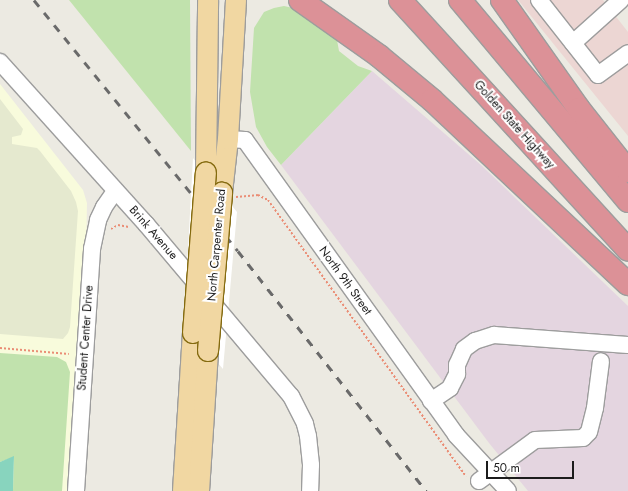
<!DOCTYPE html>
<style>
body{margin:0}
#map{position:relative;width:628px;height:491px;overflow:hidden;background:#eceae2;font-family:Jost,sans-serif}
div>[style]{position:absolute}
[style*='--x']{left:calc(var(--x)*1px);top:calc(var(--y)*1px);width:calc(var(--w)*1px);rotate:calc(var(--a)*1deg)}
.commercial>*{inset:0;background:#ecd6d3}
.industrial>*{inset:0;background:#e4d5e0}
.education>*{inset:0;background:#f8fbdc}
.farmland>*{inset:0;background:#e5e9cf}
.grass>*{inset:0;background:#c1e2ad}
.pitch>*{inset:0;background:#88d4be}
.pier>*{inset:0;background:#fff}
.path>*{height:2px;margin-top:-1px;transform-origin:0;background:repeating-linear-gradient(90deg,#ea8d75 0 2px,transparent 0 4px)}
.roads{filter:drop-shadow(1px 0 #9d9d9d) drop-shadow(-1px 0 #9d9d9d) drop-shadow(0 1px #9d9d9d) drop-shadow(0 -1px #9d9d9d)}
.minor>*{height:16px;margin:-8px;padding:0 8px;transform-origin:8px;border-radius:8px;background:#fff}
.major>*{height:20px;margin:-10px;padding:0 10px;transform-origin:10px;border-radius:10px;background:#f1d7a2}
.highway>*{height:22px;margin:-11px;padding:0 11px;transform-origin:11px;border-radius:11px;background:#dc9197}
.rail>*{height:3px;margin-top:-1.5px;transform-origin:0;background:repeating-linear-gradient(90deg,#6a6a6a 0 8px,transparent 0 16px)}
.bridges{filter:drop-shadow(1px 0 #846a0f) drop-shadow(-1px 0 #846a0f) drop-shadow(0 1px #846a0f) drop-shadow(0 -1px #846a0f)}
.major-bridge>*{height:20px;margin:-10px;padding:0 10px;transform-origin:10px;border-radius:10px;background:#f1d7a2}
span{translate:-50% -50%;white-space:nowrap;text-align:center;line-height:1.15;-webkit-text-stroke:4px #fff;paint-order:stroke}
.street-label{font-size:12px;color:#1c1c1c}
.scale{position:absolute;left:486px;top:461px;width:88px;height:18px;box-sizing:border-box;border:2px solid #1c1c1c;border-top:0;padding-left:5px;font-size:12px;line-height:14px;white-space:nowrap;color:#1c1c1c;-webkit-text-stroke:3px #fff;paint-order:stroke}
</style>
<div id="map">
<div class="commercial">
<i style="clip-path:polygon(518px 0,603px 0,628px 32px,628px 136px)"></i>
</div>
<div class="industrial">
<i style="clip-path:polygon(372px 71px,481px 165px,628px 306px,628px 491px,528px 491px,489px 443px,281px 165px)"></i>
</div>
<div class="education">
<i style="clip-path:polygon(0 84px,83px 190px,87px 203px,86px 252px,71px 491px,0 491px)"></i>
</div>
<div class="farmland">
<i style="clip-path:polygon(0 99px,23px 129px,21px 135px,12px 137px,12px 144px,37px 148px,40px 151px,71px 191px,76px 202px,78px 211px,70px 327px,68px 333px,63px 339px,0 334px)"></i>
</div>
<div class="grass">
<i style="clip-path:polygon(69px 0,190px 0,191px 151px)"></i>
<i style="clip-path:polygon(284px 6px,293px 8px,337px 40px,339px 51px,358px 66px,372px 71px,281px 165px,267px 147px,256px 127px,250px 92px,254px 28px,264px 12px,274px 8px)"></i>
<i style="clip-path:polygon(0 353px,57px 357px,66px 362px,70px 372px,62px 491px,13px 491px,14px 457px,0 462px)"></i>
</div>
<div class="pitch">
<i style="clip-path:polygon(14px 456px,13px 491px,0 491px,0 462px)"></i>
</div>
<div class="pier">
<i style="clip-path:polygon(193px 158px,237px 212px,223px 369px,184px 323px)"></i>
</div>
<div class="path">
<i style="--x:236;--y:197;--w:22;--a:-5"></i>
<i style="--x:258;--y:195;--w:11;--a:27"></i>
<i style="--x:268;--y:200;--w:340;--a:54.4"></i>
<i style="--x:111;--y:229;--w:8;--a:-30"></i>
<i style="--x:118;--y:225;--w:11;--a:10"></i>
<i style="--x:0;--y:348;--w:69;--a:5"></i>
</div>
<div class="roads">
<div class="minor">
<i style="--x:539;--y:0;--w:95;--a:51.8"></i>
<i style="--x:598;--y:75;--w:37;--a:-36"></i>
<i style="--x:573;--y:43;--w:64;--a:-41.9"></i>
<i style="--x:0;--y:62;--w:218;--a:48"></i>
<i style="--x:146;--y:224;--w:225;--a:49.9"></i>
<i style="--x:291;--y:396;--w:31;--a:63"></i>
<i style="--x:305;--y:424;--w:12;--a:76"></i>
<i style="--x:308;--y:436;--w:29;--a:84"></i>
<i style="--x:311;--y:465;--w:26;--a:92"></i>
<i style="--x:228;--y:139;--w:17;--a:3"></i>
<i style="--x:245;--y:140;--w:363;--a:54.4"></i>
<i style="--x:456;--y:435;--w:76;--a:47.1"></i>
<i style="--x:431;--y:401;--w:23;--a:-34"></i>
<i style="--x:450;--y:388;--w:16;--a:-63"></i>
<i style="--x:457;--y:374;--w:9;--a:-90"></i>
<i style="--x:457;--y:365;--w:17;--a:-66"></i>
<i style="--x:464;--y:349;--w:14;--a:-36"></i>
<i style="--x:475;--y:341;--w:20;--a:-18"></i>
<i style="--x:494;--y:335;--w:134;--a:4.3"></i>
<i style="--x:479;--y:481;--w:69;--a:-36.2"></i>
<i style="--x:535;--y:440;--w:48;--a:-2.4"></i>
<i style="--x:583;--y:438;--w:8;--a:-45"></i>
<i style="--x:589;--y:432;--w:25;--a:-76"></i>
<i style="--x:595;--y:408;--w:47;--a:-82.7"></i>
<i style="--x:76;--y:491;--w:243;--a:-86.2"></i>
<i style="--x:92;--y:249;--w:30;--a:-78"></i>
<i style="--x:98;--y:220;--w:14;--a:-65"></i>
<i style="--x:104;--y:207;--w:19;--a:-55"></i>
</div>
<div class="major">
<i style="--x:206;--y:173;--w:173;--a:-89.3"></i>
<i style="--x:222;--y:193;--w:54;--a:-83.7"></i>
<i style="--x:228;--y:139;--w:139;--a:-86.7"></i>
<i style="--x:183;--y:491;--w:158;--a:-86.4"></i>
<i style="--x:199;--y:491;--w:140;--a:-86.3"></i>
</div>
<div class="highway">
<i style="--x:300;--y:0;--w:97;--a:35.3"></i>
<i style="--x:379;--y:56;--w:69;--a:39.7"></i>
<i style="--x:432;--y:100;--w:269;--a:43.2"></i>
<i style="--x:400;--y:0;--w:338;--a:47.6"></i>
<i style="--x:460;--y:0;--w:262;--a:50.1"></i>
<i style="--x:502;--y:0;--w:133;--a:54.8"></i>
<i style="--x:579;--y:109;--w:79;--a:51.7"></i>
</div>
</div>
<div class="rail">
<i style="--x:34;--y:0;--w:323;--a:50.9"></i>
<i style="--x:238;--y:251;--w:305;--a:51.9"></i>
</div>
<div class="bridges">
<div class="major-bridge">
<i style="--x:193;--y:333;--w:161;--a:-85.4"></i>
<i style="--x:208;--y:351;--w:159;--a:-84.9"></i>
</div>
</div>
<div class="street-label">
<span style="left:514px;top:125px;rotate:48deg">Golden State Highway</span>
<span style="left:153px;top:233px;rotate:49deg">Brink Avenue</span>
<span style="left:217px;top:245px;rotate:-85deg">North Carpenter Road</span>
<span style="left:345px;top:281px;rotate:54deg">North 9th Street</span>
<span style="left:86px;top:338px;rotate:-86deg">Student Center Drive</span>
</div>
<div class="scale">50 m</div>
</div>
